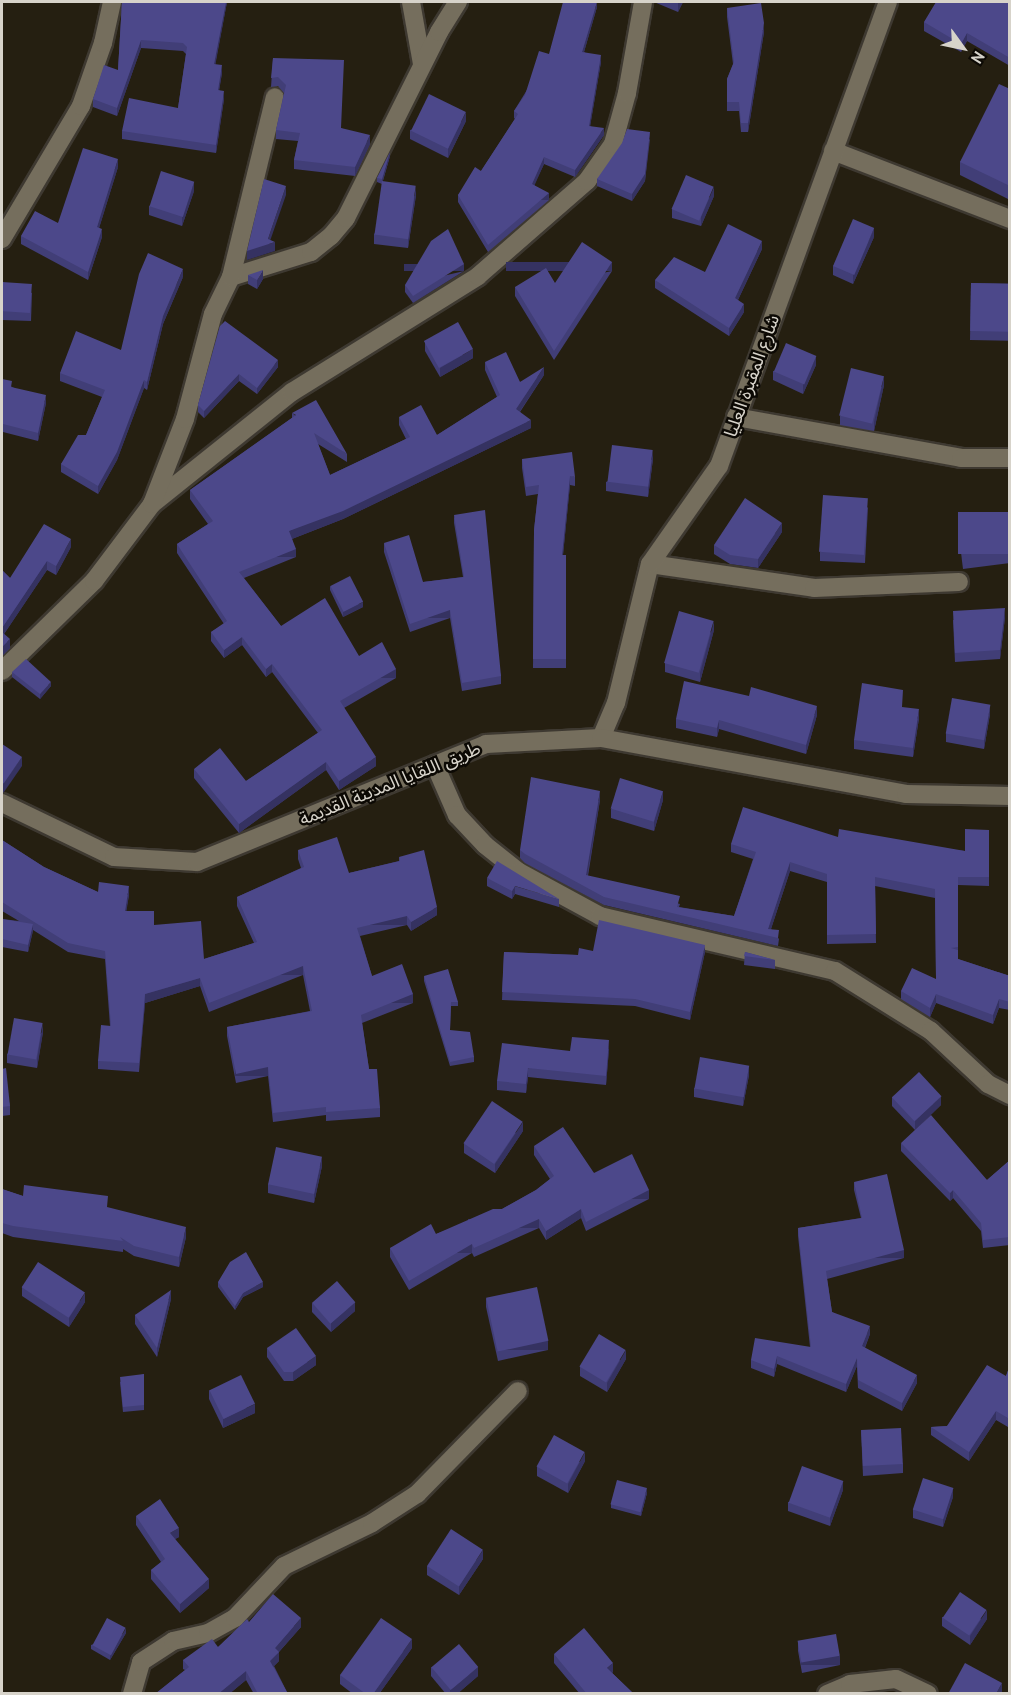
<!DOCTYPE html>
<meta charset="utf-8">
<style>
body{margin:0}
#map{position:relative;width:1011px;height:1695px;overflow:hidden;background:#251f11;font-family:"PT Sans","Noto Sans Arabic",sans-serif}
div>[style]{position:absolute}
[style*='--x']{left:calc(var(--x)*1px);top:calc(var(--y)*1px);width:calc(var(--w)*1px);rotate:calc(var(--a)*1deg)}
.roads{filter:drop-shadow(2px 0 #3e3931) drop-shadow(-2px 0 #3e3931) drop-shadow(0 2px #3e3931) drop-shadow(0 -2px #3e3931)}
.street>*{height:18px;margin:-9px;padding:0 9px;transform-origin:9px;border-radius:9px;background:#756e5d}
.wall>*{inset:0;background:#413e77;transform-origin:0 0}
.shaded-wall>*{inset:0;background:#353261;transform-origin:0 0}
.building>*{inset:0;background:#4c488a;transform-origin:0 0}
span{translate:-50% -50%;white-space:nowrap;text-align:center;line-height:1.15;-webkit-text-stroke:5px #0c0904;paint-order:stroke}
.street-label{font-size:18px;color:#d7d3ca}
.frame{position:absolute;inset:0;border:3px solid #d7d3ca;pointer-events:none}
.north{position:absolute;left:933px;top:18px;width:60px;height:60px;-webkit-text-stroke:4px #0c0904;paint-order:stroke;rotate:123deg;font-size:16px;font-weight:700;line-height:24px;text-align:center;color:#d7d3ca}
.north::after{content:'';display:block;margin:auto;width:21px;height:27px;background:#d7d3ca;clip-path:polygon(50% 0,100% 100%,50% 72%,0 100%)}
</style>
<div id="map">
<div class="roads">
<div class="street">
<i style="--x:411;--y:2;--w:63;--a:79.9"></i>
<i style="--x:833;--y:151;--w:190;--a:21"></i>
<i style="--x:2;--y:239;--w:155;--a:-59.3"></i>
<i style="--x:81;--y:106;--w:67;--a:-70.8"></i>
<i style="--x:103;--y:43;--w:42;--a:-77.6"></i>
<i style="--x:231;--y:277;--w:84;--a:-17.4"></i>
<i style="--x:311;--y:252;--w:26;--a:-39"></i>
<i style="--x:331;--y:236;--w:23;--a:-50"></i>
<i style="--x:346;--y:218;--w:208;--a:-63.4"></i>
<i style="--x:439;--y:32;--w:36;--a:-58"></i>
<i style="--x:736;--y:417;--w:229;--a:10.3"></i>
<i style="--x:961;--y:458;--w:49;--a:0"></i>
<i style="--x:152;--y:504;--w:179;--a:-38.7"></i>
<i style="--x:292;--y:392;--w:219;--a:-31.9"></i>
<i style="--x:478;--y:276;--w:145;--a:-41.1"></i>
<i style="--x:587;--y:181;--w:45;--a:-54.9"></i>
<i style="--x:613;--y:144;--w:53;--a:-74.6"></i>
<i style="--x:627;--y:93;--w:92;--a:-80"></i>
<i style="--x:650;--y:564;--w:166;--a:8.3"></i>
<i style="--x:814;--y:588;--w:145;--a:-2.4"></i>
<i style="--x:2;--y:671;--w:129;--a:-44.4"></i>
<i style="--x:94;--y:581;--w:96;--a:-53"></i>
<i style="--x:152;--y:504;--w:91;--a:-68.8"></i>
<i style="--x:185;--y:419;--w:109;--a:-75.1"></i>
<i style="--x:213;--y:314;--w:41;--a:-64.1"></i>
<i style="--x:231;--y:277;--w:185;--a:-76.3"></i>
<i style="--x:601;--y:738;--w:38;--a:-67"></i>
<i style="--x:616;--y:703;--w:143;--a:-76.3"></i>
<i style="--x:650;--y:564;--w:120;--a:-54.9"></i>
<i style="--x:719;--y:466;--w:494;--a:-70"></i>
<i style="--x:435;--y:765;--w:55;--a:66.3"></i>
<i style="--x:457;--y:815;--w:41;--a:47"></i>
<i style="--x:485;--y:845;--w:43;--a:38.5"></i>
<i style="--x:519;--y:872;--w:92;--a:28.5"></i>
<i style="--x:600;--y:916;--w:241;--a:13.2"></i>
<i style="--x:835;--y:971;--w:113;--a:32"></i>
<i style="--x:931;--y:1031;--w:78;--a:42.9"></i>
<i style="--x:988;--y:1084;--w:25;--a:27"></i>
<i style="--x:2;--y:803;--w:124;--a:25.7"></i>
<i style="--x:114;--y:857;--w:83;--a:3.4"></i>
<i style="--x:197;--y:862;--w:312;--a:-22.2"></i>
<i style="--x:486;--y:744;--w:115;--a:-3"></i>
<i style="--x:601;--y:738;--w:310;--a:10.4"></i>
<i style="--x:906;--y:794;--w:104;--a:1.1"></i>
<i style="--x:132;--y:1694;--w:33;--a:-74"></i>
<i style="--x:141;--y:1662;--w:38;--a:-33"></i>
<i style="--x:173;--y:1641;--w:36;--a:-13"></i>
<i style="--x:208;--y:1633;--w:31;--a:-29"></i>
<i style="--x:235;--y:1618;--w:71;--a:-46.7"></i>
<i style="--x:284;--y:1566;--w:98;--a:-26"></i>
<i style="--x:372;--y:1523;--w:54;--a:-32.8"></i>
<i style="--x:417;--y:1494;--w:144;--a:-45.6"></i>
<i style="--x:827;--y:1694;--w:25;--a:-23"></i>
<i style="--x:850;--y:1684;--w:46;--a:-6.2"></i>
<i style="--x:896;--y:1679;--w:35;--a:25"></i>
</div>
</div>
<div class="wall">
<i style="clip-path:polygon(122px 2px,227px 2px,215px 65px,222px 73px,219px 90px,224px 99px,216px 153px,122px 139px,122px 131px,178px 108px,186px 54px,183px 51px,141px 48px,117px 116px,93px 107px,93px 99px,118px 70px)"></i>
<i style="clip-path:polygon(654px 2px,683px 2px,678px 12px)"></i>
<i style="clip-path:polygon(1010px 2px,1010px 66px,967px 41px,961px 52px,924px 31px,924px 22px)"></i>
<i style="clip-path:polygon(597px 7px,584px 52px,601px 62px,590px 126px,604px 135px,575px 177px,544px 164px,534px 185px,549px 200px,488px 252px,458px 202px,458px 195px,481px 171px,515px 119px,514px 118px,514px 111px,549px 54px)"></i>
<i style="clip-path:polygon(727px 8px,764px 32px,748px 132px,741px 132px,739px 111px,727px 111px,727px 79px,733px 64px,727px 17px)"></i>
<i style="clip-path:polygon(273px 58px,341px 128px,370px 144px,355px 176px,294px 169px,294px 160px,298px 141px,276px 139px,276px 130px,284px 93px,278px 86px,271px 87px)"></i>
<i style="clip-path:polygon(1010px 89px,1010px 200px,960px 175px,960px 162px)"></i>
<i style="clip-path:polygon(466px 121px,448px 158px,410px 139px,410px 130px)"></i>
<i style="clip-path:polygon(650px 139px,645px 181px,632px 201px,597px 186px,597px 179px)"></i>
<i style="clip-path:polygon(390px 156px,382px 184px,377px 182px,377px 178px)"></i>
<i style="clip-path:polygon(118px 167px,99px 228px,102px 237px,88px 280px,21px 244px,21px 236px,58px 223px)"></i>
<i style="clip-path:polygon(194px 191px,182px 226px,149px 215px,149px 206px)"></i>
<i style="clip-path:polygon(416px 195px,408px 248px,374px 244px,374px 234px)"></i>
<i style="clip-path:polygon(714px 196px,701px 226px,672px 218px,672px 209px)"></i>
<i style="clip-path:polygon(874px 237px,853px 284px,833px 275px,833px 266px)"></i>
<i style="clip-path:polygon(762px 249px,738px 300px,744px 312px,729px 336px,655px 288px,655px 280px,705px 272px)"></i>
<i style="clip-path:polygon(464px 271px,413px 303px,405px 292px,405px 285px)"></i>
<i style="clip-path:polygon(612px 271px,554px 360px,515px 296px,515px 287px,555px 283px)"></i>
<i style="clip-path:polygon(248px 275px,263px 279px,257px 289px,248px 284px)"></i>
<i style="clip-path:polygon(183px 277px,163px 324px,147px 390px,144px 388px,117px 460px,98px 494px,61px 472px,61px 464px,86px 435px,102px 397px,60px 381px,60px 373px,121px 350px)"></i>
<i style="clip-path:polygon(2px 282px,32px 293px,31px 321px,2px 320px)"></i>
<i style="left:971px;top:283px;width:39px;height:57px;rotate:1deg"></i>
<i style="clip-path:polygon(220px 326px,278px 367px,257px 394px,239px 381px,204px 418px,198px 412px,198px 405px)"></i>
<i style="clip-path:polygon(425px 342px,473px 358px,440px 377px,425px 351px)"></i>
<i style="clip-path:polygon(485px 362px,520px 382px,544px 375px,520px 412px,531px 428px,343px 519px,292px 539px,296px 557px,244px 578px,281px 626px,359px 656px,396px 678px,344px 708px,376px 766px,339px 790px,326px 770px,239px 833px,194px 778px,194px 769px,246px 781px,318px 733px,272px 672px,266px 677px,242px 645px,224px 658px,211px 641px,211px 632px,224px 624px,177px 553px,177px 544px,208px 524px,190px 499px,190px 490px,292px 418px,292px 413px,347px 454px,347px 462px,318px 444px,330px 475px,406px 439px,399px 425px,399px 417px,437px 435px,497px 397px,485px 370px)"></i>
<i style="clip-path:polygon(816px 365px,803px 394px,773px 380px,773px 371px)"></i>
<i style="clip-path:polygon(2px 379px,12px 387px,46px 403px,38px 441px,3px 432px,2px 439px)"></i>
<i style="clip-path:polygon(884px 385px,874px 431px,840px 425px,840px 416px)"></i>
<i style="clip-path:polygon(522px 459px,575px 477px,575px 486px,570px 485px,563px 555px,566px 555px,566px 668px,533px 668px,534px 530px,538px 494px,526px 496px,522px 468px)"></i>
<i style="clip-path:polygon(653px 459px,648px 497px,606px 491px,606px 482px)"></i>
<i style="clip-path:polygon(868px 507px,865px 563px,820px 561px,820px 552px)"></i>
<i style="clip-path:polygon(1010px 512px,1010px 563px,963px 569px,958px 528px,958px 519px)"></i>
<i style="clip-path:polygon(454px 515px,501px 676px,501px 684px,462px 691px,450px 618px,410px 632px,384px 552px,384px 543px,423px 582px,463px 577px,454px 523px)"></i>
<i style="clip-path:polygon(782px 532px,758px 568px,730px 564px,714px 554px,714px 545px)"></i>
<i style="clip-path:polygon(71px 547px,56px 575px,47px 570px,4px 634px,10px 648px,2px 656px,2px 570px,10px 578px)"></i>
<i style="clip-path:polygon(330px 586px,363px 607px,343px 617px,330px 590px)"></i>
<i style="clip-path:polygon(1005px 617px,1000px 659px,955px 662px,953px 620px)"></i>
<i style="clip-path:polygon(714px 630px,700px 682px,665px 672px,665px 663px)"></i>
<i style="clip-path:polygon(12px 672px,51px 686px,40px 699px,12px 677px)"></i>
<i style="clip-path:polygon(990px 714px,984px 749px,946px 742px,946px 733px)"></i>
<i style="clip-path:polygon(817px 715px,806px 754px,719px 729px,717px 737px,676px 728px,676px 719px)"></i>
<i style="clip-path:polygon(919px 718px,913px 757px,854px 749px,854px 740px)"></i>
<i style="clip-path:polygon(600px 800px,588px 876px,680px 904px,679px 907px,734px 916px,753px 859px,731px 852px,731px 844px,838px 837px,965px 851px,989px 830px,989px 886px,958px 885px,958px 959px,1010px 976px,1010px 1010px,999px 1008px,993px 1024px,936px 1003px,930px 1017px,901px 999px,901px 991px,936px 979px,935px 898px,875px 886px,876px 943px,827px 944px,827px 882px,790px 871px,771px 929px,779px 939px,778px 946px,604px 905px,525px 863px,520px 858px,520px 850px)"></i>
<i style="clip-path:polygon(663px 800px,654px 831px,611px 818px,611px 809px)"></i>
<i style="clip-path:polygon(2px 840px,44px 867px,98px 892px,129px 895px,126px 911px,154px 925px,204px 959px,254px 943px,237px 906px,237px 897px,301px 868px,298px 859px,298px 850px,349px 873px,399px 861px,399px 857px,437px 915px,411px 931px,407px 925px,360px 936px,372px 976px,413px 1003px,362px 1023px,369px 1069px,380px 1108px,380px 1117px,326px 1121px,326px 1115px,273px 1122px,268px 1076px,236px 1083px,227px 1036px,227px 1027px,310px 1011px,303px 975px,209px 1012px,200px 986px,145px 1003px,139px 1072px,98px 1069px,98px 1061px,110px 1026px,105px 959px,68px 952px,33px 930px,28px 952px,2px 947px,2px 919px,19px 921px,2px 911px)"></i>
<i style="clip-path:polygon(487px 878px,559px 899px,559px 907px,515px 894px,512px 899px,487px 886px)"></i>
<i style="clip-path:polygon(593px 951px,705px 952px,690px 1020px,635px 1006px,502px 1000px,504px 952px,578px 955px)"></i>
<i style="clip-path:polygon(745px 952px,775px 960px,775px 969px,744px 965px)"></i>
<i style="clip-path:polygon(424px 976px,458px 1002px,458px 1006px,451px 1006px,450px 1030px,474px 1057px,474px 1062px,450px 1066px,424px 981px)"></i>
<i style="clip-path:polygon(43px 1032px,37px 1068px,7px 1063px,7px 1054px)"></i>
<i style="clip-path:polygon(609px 1049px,606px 1085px,528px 1077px,526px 1093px,497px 1090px,497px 1081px,570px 1051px)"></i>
<i style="clip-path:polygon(2px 1069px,10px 1106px,10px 1115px,2px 1116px)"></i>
<i style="clip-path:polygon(749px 1075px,743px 1106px,694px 1097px,694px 1088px)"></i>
<i style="clip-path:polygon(892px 1097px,941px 1105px,915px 1130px,892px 1106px)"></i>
<i style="clip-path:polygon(523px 1131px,495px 1173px,464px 1153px,464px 1144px)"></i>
<i style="clip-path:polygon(901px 1143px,987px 1180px,1010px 1160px,1010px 1245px,983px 1248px,981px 1231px,953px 1198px,950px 1201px,901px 1151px)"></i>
<i style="clip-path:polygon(534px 1146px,594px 1173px,649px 1199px,586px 1231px,581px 1218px,546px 1240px,539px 1228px,474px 1257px,472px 1253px,409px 1290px,390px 1257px,390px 1248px,436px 1234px,502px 1209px,536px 1190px,550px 1179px,534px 1155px)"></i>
<i style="clip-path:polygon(322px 1166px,314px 1203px,268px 1193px,268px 1184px)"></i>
<i style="clip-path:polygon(854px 1182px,904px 1258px,827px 1279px,832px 1312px,870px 1334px,865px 1348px,917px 1383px,902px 1411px,858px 1388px,857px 1366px,846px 1392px,777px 1364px,774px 1377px,751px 1368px,751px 1360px,810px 1347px,798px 1236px,798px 1228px,861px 1218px,854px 1190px)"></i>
<i style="clip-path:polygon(2px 1189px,23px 1196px,108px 1208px,186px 1237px,179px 1267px,134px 1256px,123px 1249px,123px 1252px,13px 1237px,2px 1233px)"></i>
<i style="clip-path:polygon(218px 1282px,263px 1287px,243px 1297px,235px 1310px,218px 1287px)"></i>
<i style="clip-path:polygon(22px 1287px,85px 1302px,69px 1327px,22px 1296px)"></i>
<i style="clip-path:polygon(486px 1298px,548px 1350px,498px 1361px,486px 1307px)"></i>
<i style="clip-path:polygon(171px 1299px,157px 1357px,135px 1324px,135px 1315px)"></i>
<i style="clip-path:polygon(312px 1303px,355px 1311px,331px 1332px,312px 1312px)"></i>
<i style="clip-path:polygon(267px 1348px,316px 1365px,293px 1381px,284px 1381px,267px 1357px)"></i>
<i style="clip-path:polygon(626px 1359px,607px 1392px,580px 1376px,580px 1367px)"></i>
<i style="clip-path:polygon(1010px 1365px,1010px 1424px,1008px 1427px,996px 1420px,969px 1461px,931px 1435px,931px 1427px,947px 1426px,1006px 1376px)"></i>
<i style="clip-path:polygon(144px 1374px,144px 1410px,123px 1412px,120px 1382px)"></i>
<i style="clip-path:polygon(209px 1390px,255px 1413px,223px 1428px,209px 1399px)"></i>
<i style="clip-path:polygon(861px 1430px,903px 1464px,903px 1473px,863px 1476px)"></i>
<i style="clip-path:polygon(585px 1461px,568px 1493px,537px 1476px,537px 1467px)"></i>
<i style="clip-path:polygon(843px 1490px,830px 1526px,788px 1511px,788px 1502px)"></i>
<i style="clip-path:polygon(647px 1493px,641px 1516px,611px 1508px,611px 1504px)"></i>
<i style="clip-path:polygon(953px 1497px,943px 1527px,913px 1518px,913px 1509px)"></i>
<i style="clip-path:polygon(136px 1516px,179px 1537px,175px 1539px,209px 1588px,180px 1613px,151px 1579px,151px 1570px,161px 1562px,136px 1525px)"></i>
<i style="clip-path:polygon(483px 1559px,459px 1595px,427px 1575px,427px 1566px)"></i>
<i style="clip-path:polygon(942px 1617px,987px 1619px,970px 1645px,942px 1626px)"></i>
<i style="clip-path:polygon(249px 1622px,301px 1627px,279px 1652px,279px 1661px,274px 1666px,288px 1694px,254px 1694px,246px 1680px,229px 1694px,155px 1694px,185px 1670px,183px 1669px,183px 1660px,218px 1647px)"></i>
<i style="clip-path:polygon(126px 1633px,110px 1660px,91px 1649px,91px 1645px)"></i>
<i style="clip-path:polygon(798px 1642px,840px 1665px,802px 1673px,798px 1651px)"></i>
<i style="clip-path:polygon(412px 1648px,379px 1694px,353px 1694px,340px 1684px,340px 1675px)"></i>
<i style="clip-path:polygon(554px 1654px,613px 1672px,612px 1673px,634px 1694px,580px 1694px,554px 1663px)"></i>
<i style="clip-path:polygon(431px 1667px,478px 1676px,457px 1694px,446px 1694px,431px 1676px)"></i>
</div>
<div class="shaded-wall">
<i style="clip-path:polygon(226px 2px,227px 2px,214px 72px,214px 64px)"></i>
<i style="clip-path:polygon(597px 2px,597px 7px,582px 59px,582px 52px)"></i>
<i style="clip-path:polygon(678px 2px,683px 2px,678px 12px)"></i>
<i style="clip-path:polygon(764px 23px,764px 32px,748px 132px,748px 123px)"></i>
<i style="clip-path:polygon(967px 33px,967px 41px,961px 52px,961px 44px)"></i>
<i style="clip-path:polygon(141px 40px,141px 48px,117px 116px,117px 108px)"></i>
<i style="clip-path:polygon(601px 55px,601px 62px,589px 133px,589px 126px)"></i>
<i style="clip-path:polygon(222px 65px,222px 73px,218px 98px,218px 90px)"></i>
<i style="clip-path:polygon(224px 91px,224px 99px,216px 153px,216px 145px)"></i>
<i style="clip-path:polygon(466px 112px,466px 121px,448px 158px,448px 149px)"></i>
<i style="clip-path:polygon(604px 128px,604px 135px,575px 177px,575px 170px)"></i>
<i style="clip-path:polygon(650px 132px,645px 181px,632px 201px,632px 194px)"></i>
<i style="clip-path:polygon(370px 135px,370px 144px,355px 176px,355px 167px)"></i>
<i style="clip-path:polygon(390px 152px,390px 156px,382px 184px,382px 179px)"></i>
<i style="clip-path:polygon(544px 157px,544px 164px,532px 191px,532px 184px)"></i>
<i style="clip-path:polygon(118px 159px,118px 167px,97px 235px,97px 227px)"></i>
<i style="clip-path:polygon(194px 182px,194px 191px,182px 226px,182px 217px)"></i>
<i style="clip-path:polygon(286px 186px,286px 195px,269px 244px,275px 242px,275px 251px,247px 260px,247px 251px,268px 239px)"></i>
<i style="clip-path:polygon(416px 186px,416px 195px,408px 248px,408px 239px)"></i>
<i style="clip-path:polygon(714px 187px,714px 196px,701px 226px,701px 217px)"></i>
<i style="left:549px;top:193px;width:7px;height:80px;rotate:90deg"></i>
<i style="clip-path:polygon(874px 228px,874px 237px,853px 284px,853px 275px)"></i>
<i style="clip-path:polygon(102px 229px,102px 237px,88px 280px,88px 272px)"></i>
<i style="clip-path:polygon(762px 241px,762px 249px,735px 306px,735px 298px)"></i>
<i style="left:612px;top:262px;width:9px;height:106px;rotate:90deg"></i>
<i style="left:464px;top:264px;width:7px;height:60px;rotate:90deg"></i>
<i style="clip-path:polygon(183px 269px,183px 277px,163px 324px,147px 390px,147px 382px,163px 316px)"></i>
<i style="clip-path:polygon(263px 270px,263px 279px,257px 289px,257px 280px)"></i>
<i style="clip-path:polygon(744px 304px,744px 312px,729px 336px,729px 328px)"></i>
<i style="clip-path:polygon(473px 349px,473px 358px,440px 377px,440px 368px)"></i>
<i style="clip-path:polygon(816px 356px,816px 365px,803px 394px,803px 385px)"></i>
<i style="clip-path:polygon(278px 360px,278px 367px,257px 394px,257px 388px)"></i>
<i style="clip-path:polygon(544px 367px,544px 375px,516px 417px,516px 409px)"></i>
<i style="clip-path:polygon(239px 374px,239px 381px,204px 418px,204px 411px)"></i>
<i style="clip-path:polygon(884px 376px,884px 385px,874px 431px,874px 422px)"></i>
<i style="clip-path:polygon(144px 380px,144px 388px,117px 460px,98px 494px,98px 486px)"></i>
<i style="clip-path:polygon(46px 395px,46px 403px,38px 441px,38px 433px)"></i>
<i style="clip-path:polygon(531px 420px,531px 428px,343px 519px,289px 540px,289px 531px)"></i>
<i style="clip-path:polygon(653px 450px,653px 459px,648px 497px,648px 488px)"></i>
<i style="clip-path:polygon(570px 476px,570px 485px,562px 564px,562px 555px)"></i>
<i style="clip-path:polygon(782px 523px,782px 532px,758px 568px,758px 559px)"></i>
<i style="clip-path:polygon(71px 539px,71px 547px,56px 575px,56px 566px)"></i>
<i style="left:296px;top:549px;width:8px;height:61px;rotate:90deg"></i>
<i style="clip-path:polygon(47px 561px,47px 570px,2px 637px,2px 628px)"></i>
<i style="clip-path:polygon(363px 602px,363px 607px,343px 617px,343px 612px)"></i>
<i style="clip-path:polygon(1005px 608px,1005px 617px,1000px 659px,1000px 650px)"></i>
<i style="left:450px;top:610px;width:8px;height:42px;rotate:90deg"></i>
<i style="clip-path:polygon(714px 621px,714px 630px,700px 682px,700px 673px)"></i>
<i style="clip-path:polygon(242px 637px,242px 645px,224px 658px,224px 650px)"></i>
<i style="clip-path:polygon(10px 639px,10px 648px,2px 656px,2px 647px)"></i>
<i style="clip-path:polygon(272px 664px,272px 672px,266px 677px,266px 669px)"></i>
<i style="left:396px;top:669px;width:9px;height:64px;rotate:90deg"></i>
<i style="clip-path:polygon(51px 682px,51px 686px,40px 699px,40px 694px)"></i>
<i style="clip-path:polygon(990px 705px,990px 714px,984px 749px,984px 740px)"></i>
<i style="clip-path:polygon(817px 706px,817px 715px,806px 754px,806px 745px)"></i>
<i style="clip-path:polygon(919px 709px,919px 718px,913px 757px,913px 748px)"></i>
<i style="clip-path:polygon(719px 720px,719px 729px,717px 737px,717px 728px)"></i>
<i style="clip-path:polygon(22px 757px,22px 766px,4px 792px,2px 793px,2px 784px)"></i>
<i style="clip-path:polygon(376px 757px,376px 766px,339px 790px,339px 781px)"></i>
<i style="clip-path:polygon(326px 762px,326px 770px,239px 833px,239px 824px)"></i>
<i style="clip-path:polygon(600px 791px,600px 800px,586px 884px,586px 875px)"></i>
<i style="clip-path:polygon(663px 791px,663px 800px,654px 831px,654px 822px)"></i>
<i style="clip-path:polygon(790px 862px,790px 871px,769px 935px,768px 929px)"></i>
<i style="clip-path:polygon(129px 886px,129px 895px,125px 920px,125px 911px)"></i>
<i style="clip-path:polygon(515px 886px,515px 894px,512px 899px,512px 891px)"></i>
<i style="clip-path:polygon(437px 907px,437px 915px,411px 931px,411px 922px)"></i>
<i style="left:407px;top:916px;width:9px;height:51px;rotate:90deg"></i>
<i style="clip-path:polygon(33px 924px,33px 931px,28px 952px,28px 945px)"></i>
<i style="clip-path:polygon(705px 945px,705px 952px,690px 1020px,690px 1012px)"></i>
<i style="left:303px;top:966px;width:9px;height:101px;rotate:90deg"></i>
<i style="clip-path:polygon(200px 978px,200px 986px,145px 1003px,139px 1072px,145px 994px)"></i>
<i style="left:413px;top:994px;width:9px;height:56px;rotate:90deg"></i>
<i style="clip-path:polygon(936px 994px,936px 1003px,930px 1017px,930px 1008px)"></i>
<i style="clip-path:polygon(999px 999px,999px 1008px,993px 1024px,993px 1015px)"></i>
<i style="clip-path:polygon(43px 1023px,43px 1032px,37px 1068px,37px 1059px)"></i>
<i style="clip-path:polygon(609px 1040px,609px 1049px,606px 1085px,606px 1076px)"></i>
<i style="clip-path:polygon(749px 1066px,749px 1075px,743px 1106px,743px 1097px)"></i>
<i style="left:268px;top:1067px;width:9px;height:33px;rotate:90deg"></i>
<i style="clip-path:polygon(528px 1068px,528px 1077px,526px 1093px,526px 1084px)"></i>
<i style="clip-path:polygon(941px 1096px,941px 1105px,915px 1130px,915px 1121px)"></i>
<i style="clip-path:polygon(523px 1122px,523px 1131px,495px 1173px,495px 1164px)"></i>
<i style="clip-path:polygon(322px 1157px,322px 1166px,314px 1203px,314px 1194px)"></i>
<i style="left:649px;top:1190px;width:9px;height:71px;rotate:90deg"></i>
<i style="clip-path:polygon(953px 1190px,953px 1198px,950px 1201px,950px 1193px)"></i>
<i style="clip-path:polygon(581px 1209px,581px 1218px,546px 1240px,546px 1231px)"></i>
<i style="left:539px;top:1219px;width:9px;height:71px;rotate:90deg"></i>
<i style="clip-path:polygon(186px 1227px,186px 1237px,179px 1267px,179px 1257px)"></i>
<i style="left:472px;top:1244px;width:9px;height:73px;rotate:90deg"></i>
<i style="left:904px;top:1250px;width:8px;height:81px;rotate:90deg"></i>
<i style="clip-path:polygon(263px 1282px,263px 1287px,243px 1297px,235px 1310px,235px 1306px,243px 1293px)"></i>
<i style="clip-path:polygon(171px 1290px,171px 1299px,157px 1357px,157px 1348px)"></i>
<i style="clip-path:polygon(85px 1293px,85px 1302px,69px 1327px,69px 1318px)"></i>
<i style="clip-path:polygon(355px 1302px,355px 1311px,331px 1332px,331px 1323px)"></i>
<i style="clip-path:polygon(870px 1326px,870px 1334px,862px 1354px,862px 1346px)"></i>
<i style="left:548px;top:1341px;width:9px;height:51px;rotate:90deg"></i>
<i style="clip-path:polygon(626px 1350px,626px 1359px,607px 1392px,607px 1383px)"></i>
<i style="clip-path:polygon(316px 1356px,316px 1365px,293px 1381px,293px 1372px)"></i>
<i style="clip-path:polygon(777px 1356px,777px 1364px,774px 1377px,774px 1369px)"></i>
<i style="clip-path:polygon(857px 1358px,857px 1366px,846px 1392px,846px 1384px)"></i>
<i style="clip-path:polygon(917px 1375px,917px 1383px,902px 1411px,902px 1403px)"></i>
<i style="clip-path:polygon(255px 1404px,255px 1413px,223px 1428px,223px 1419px)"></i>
<i style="clip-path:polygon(996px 1411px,996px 1420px,969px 1461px,969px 1452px)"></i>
<i style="clip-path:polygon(1010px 1416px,1010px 1424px,1008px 1427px,1008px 1418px)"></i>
<i style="clip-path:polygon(585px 1452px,585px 1461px,568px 1493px,568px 1484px)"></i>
<i style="clip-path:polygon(843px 1481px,843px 1490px,830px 1526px,830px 1517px)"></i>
<i style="clip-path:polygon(647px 1488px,647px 1493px,641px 1516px,641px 1512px)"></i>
<i style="clip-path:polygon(953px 1488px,953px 1497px,943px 1527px,943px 1518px)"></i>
<i style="clip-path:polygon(179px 1528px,179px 1537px,170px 1542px,170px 1533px)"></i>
<i style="clip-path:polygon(483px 1550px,483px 1559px,459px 1595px,459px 1586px)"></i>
<i style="clip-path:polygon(209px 1579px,209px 1588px,180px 1613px,180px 1604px)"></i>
<i style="clip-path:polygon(987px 1610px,987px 1619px,970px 1645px,970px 1636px)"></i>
<i style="clip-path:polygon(301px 1618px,301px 1627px,276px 1655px,279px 1652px,279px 1661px,270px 1670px,270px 1661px,275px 1648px)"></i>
<i style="clip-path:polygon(126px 1628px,126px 1633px,110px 1660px,110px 1656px)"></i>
<i style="clip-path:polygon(412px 1639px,412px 1648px,379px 1694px,373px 1694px)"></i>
<i style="left:840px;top:1656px;width:9px;height:39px;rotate:90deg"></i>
<i style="clip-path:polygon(613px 1663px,613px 1672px,607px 1677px,607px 1668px)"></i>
<i style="clip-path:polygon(478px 1667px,478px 1676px,457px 1694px,450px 1694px,450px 1690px)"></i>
<i style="clip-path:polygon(246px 1671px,246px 1680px,229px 1694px,218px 1694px)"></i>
<i style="clip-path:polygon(1002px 1683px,1002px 1692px,1001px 1694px,996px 1694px)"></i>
</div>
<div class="building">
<i style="clip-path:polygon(122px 2px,226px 2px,214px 64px,222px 65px,218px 90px,224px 91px,216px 145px,122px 131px,129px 98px,178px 108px,187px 47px,183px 43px,141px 40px,117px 108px,93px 99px,104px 65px,118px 70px)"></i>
<i style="clip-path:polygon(563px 2px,597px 2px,582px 52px,601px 55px,589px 126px,604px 128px,575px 170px,544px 157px,532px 184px,549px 193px,488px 245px,458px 195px,475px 167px,481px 171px,518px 114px,514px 111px,525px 95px,539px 51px,549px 54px)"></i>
<i style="clip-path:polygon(936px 2px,1010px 2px,1010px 58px,967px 33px,961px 44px,924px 22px)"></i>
<i style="clip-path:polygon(761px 3px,764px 23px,748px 123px,741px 123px,739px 102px,727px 102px,727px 79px,734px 62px,727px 8px)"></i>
<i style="clip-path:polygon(273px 58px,344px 60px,341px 128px,370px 135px,355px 167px,294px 160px,300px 133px,276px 130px,286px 85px,278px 77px,271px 78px)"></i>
<i style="clip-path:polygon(999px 84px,1010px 89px,1010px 186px,960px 162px)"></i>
<i style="left:429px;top:94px;width:41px;height:41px;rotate:26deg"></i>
<i style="clip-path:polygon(627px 129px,650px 132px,645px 174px,632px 194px,597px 179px,622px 143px)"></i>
<i style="clip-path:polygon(83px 148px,118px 159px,97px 227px,102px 229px,88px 272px,21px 236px,35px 211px,58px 223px)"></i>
<i style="clip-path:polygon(390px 152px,382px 179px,377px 178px)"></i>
<i style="left:161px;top:171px;width:35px;height:37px;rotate:18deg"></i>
<i style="left:686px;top:175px;width:30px;height:37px;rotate:23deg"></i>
<i style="clip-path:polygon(264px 179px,286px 186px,268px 239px,275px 242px,247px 251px)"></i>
<i style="left:382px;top:181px;width:34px;height:54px;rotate:8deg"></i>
<i style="left:853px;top:219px;width:23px;height:51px;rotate:23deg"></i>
<i style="clip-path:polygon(728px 224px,762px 241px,735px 298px,744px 304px,729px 328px,655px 280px,674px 257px,705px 272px)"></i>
<i style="clip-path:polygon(448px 229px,464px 264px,413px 296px,405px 285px,431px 241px)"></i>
<i style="clip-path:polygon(582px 242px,612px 262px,554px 351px,515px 287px,546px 268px,555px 283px)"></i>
<i style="clip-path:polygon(148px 253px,183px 269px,163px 316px,147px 382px,144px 380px,117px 452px,98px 486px,61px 464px,78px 435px,86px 435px,105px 390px,60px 373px,76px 331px,121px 350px,139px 274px)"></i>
<i style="clip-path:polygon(263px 270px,257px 280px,248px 275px)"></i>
<i style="left:2px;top:282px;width:30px;height:29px;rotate:4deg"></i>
<i style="left:971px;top:283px;width:39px;height:48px;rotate:1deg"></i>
<i style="clip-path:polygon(225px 321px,278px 360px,257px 388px,239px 374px,204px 411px,198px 405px,220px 326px)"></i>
<i style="left:458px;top:322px;width:31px;height:39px;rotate:61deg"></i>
<i style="left:786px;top:343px;width:33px;height:31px;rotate:23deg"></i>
<i style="clip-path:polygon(506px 352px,520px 382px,544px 367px,516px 409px,531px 420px,343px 511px,289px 531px,296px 549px,239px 572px,281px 626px,325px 598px,359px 656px,382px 642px,396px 669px,340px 701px,376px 757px,339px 781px,326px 762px,239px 824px,194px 769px,220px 748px,246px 781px,322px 730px,272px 664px,266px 669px,242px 637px,224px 650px,211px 632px,227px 621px,177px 544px,213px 521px,190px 490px,296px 415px,292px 413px,316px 400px,347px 454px,314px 433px,330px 475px,410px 437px,399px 417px,421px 405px,437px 435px,500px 395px,485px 362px)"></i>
<i style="left:851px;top:368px;width:34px;height:49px;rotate:14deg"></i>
<i style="clip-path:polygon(2px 379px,12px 381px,11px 387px,46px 395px,38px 433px,3px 424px,2px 431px)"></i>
<i style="left:612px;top:445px;width:41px;height:37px;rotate:7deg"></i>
<i style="clip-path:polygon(572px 452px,575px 477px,570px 476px,562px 555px,566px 555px,566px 659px,533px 659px,534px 530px,539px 485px,526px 487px,522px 459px)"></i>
<i style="left:823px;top:495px;width:45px;height:57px;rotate:4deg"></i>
<i style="clip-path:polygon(745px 498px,782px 523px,758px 559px,730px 555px,714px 545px)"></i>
<i style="clip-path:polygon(485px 510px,501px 676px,462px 683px,450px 610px,410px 624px,384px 543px,409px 535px,423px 582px,464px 577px,454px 515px)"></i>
<i style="left:1010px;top:512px;width:42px;height:52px;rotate:90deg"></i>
<i style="clip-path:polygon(44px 524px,71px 539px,56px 566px,47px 561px,2px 628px,2px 570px,10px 578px)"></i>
<i style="left:350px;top:576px;width:29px;height:22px;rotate:63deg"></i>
<i style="clip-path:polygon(1005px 608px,1000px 650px,955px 653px,953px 611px)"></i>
<i style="left:679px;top:611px;width:36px;height:54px;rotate:16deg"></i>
<i style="clip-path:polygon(2px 632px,10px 639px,2px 647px)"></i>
<i style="clip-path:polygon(26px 659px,51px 682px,40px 694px,12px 672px)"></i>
<i style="clip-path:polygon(684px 681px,749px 696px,751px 687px,817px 706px,806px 745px,719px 720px,717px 728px,676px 719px)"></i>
<i style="clip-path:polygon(862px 683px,903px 690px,902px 707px,919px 709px,913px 748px,854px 740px)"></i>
<i style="left:952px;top:698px;width:39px;height:36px;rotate:10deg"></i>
<i style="clip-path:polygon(2px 744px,22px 757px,4px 783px,2px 784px)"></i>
<i style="clip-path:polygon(531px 777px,600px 791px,586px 875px,680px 896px,677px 907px,734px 916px,756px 852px,731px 844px,743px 807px,838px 837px,839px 829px,965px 851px,965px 829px,989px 830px,989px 877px,958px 877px,958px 947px,951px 948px,958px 950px,958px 959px,1010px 976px,1010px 1002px,999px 999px,993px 1015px,936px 994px,930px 1008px,901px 991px,912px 968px,936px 979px,935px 889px,875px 877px,876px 934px,827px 935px,827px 874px,790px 862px,768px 929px,779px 930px,778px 938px,604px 897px,525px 854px,520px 850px)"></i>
<i style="left:620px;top:778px;width:45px;height:32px;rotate:17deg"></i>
<i style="clip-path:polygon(337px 837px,349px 873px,400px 861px,399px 857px,424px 850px,437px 907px,411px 922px,407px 916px,357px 928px,372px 976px,402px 964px,413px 994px,361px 1015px,369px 1069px,377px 1069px,380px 1108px,326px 1112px,326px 1107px,273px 1113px,268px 1067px,236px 1074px,227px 1027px,312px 1011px,303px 966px,209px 1003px,200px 978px,145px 994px,139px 1063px,98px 1061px,101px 1025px,111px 1026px,105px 951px,68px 943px,2px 902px,2px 840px,44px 867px,98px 892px,99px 882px,129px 886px,125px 911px,154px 911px,154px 925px,201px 921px,204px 959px,257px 942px,237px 897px,304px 867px,298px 850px)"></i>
<i style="clip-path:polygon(497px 861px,559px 899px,515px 886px,512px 891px,487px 878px)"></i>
<i style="clip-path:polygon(2px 919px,33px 924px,28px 945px,2px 939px)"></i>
<i style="clip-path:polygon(599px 920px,705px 945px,690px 1012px,635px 999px,502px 992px,504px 952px,578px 955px,579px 948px,593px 951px)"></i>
<i style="clip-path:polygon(745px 952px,775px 960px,744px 956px)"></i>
<i style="clip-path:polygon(448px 969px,458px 1002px,451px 1002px,450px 1030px,470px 1032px,474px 1057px,450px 1062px,424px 976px)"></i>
<i style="left:14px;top:1018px;width:29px;height:37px;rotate:10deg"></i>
<i style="clip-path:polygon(572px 1037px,609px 1040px,606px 1076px,528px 1068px,526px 1084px,497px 1081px,502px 1043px,570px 1051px)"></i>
<i style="left:700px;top:1057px;width:50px;height:32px;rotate:10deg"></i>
<i style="clip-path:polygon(6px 1068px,10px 1106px,2px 1107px,2px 1069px)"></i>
<i style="left:919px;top:1072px;width:33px;height:37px;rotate:47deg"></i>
<i style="left:492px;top:1101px;width:37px;height:51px;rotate:34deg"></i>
<i style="clip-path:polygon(931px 1115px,987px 1180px,1010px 1160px,1010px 1237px,983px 1240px,981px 1223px,953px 1190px,950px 1193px,901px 1143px)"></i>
<i style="clip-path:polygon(563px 1127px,594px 1173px,632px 1154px,649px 1190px,586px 1222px,581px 1209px,546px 1231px,539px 1219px,474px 1248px,472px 1244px,409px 1281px,390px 1248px,431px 1224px,436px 1234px,493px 1209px,502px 1209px,536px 1190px,554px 1176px,534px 1146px)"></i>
<i style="left:276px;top:1147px;width:47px;height:38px;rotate:12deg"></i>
<i style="clip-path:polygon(887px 1174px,904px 1250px,826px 1271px,832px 1312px,870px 1326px,862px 1346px,917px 1375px,902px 1403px,858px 1380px,857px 1358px,846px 1384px,777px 1356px,774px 1369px,751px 1360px,755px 1338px,811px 1347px,798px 1228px,862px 1218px,854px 1182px)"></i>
<i style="clip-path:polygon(24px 1185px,108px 1196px,107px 1207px,186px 1227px,179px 1257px,134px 1246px,120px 1237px,123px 1241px,13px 1226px,2px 1223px,2px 1189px,23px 1196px)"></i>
<i style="clip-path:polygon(246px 1252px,263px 1282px,243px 1293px,235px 1306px,218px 1282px,230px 1262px)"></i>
<i style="left:38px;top:1262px;width:56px;height:30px;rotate:33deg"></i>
<i style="left:337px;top:1281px;width:28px;height:33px;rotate:49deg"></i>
<i style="left:537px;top:1287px;width:55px;height:52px;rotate:78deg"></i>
<i style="clip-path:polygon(171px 1290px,157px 1348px,135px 1315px)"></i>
<i style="clip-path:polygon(296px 1328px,316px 1356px,293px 1372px,284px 1372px,267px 1348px)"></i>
<i style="left:599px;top:1334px;width:31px;height:38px;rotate:31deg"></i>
<i style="clip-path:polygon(987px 1365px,1006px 1376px,1010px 1365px,1010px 1416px,1008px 1418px,996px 1411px,969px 1452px,931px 1427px,947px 1426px)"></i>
<i style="clip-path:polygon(144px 1374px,144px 1405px,123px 1407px,120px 1377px)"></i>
<i style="left:241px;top:1375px;width:32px;height:35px;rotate:64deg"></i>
<i style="left:901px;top:1428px;width:36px;height:40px;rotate:87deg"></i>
<i style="left:554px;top:1435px;width:35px;height:36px;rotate:29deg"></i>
<i style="left:802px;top:1466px;width:44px;height:39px;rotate:20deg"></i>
<i style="left:923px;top:1478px;width:32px;height:33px;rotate:18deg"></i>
<i style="left:617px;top:1480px;width:31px;height:25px;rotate:15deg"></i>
<i style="clip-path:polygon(160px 1499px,179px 1528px,170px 1533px,209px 1579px,180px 1604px,151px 1570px,165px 1559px,136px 1516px)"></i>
<i style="left:451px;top:1529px;width:38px;height:44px;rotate:33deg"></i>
<i style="left:960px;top:1592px;width:32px;height:31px;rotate:34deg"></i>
<i style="clip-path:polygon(273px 1594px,301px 1618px,275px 1648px,279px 1652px,270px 1661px,288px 1694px,258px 1694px,246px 1671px,218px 1694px,155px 1694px,189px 1667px,183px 1660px,212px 1639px,218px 1647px,247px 1619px,249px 1622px)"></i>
<i style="left:107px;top:1618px;width:21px;height:31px;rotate:28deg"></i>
<i style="clip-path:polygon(381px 1618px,412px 1639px,373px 1694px,366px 1694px,340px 1675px)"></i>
<i style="clip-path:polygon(584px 1628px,613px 1663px,607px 1668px,634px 1694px,587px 1694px,554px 1654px)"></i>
<i style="left:836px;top:1634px;width:22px;height:39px;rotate:80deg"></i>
<i style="left:459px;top:1644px;width:30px;height:36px;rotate:50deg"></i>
<i style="clip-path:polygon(965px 1663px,1002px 1683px,996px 1694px,948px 1694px)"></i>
</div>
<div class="street-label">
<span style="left:752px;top:376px;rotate:-70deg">شارع المقبرة العليا</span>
<span style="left:390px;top:784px;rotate:-22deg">طريق اللقايا المدينة القديمة</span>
</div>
<div class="frame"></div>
<div class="north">N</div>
</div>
